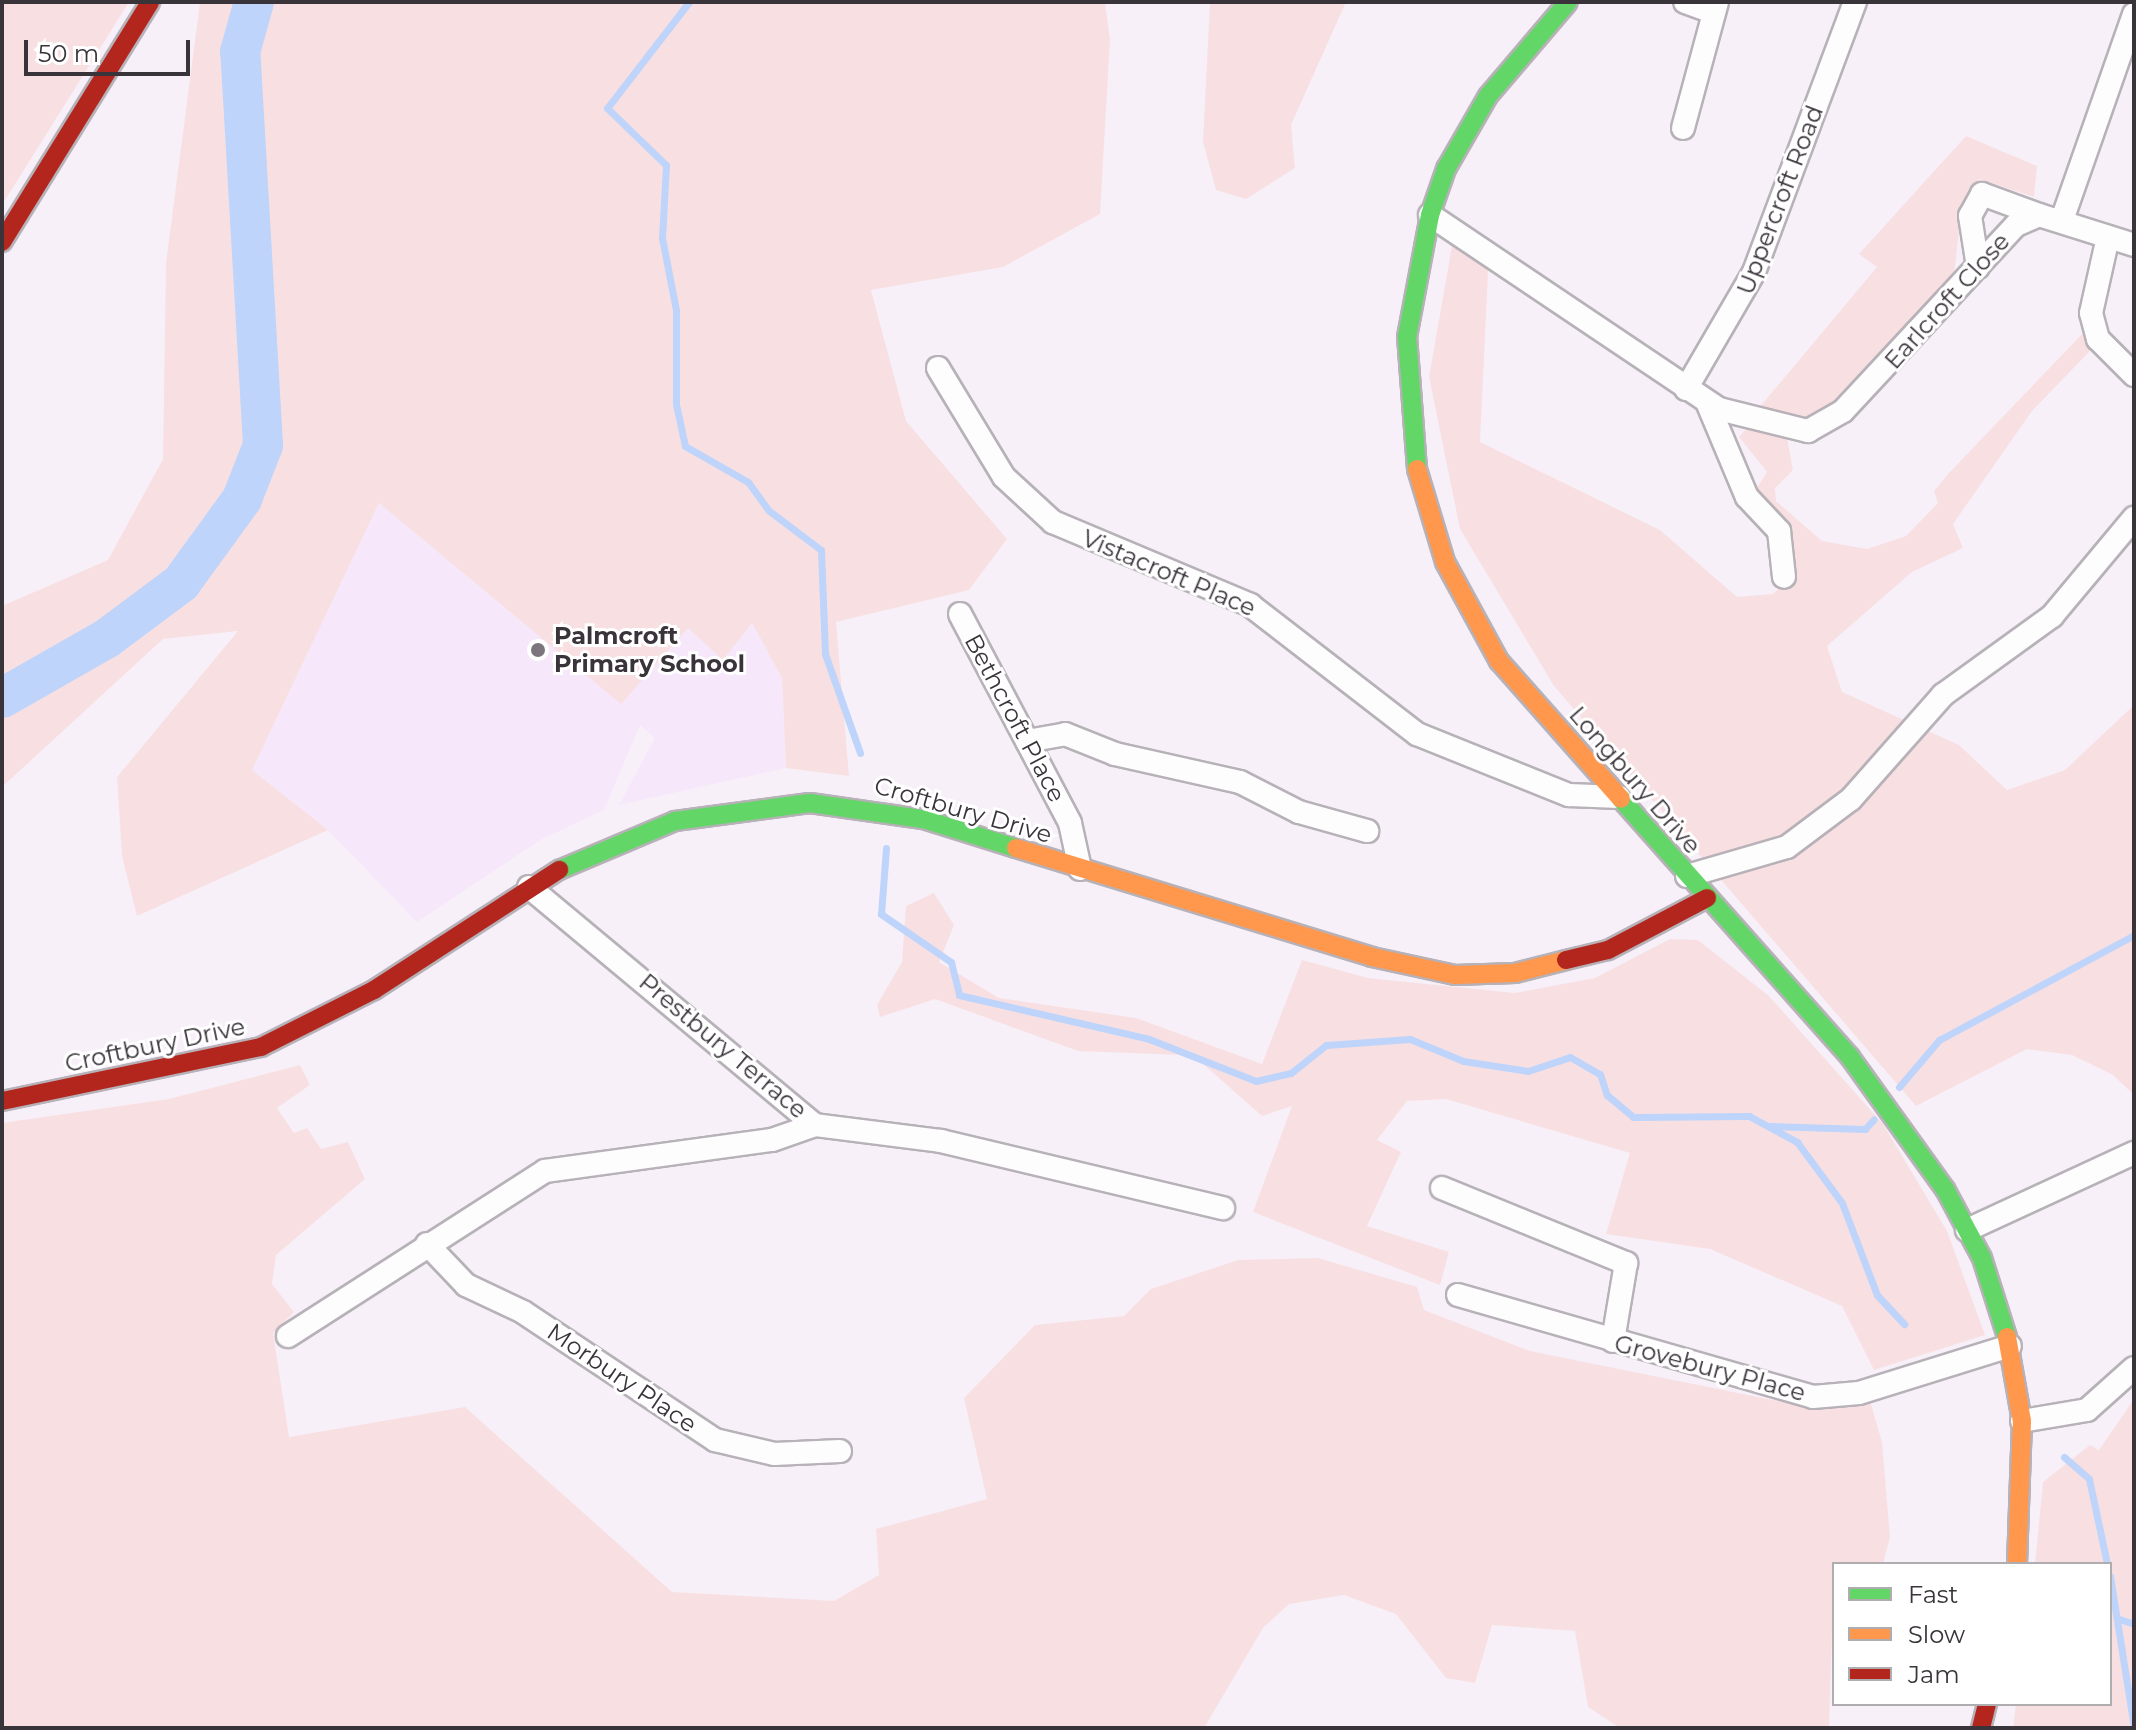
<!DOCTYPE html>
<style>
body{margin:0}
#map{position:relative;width:2136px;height:1730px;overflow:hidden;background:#f7f0f9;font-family:Montserrat,sans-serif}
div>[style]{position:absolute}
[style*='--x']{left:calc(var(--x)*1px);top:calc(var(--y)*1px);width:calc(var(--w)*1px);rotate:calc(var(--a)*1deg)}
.built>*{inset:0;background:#f6e7fa}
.green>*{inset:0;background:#f8e0e2}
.stream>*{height:7px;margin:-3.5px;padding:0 3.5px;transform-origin:3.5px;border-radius:3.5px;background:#bed4fa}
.river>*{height:40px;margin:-20px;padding:0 20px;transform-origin:20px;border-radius:20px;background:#bed4fa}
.roads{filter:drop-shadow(2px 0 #b7b1b8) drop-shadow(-2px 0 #b7b1b8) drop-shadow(0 2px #b7b1b8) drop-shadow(0 -2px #b7b1b8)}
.street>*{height:22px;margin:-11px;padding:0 11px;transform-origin:11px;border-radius:11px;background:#fefdfe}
.fast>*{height:18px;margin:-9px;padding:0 9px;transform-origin:9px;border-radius:9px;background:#63d668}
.slow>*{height:18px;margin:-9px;padding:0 9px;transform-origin:9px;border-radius:9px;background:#ff974d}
.jam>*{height:18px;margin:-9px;padding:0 9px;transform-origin:9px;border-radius:9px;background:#b3261e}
.dots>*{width:22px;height:22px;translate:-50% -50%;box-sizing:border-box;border:4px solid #fff;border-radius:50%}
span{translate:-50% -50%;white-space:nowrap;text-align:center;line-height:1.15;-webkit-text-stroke:6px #fff;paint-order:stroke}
.street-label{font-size:24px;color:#39333a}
.poi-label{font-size:24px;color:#39333a;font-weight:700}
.left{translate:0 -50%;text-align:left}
.frame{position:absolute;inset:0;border:4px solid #39333a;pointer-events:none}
.legend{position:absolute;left:1832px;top:1562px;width:280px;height:144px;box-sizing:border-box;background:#fff;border:2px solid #b0adb0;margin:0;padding:10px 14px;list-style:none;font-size:24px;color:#39333a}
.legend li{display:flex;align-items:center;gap:16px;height:40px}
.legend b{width:40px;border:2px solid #b0adb0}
.scale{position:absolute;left:24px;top:40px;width:166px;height:36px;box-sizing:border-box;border:4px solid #39333a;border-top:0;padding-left:10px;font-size:24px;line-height:28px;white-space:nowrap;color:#39333a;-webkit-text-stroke:6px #fff;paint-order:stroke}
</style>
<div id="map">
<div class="built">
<i style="clip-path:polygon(379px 503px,752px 622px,782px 678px,786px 768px,619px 805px,655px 738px,640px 725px,604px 810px,542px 839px,417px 922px,328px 830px,252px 770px)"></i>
</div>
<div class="green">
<i style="clip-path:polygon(2px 2px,129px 2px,2px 205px)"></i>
<i style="clip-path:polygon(200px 2px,1105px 2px,1110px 40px,1100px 214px,1003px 267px,871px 290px,906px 421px,1007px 539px,969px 590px,836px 622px,849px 776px,786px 768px,782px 678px,752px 623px,723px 660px,688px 628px,621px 704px,379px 503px,252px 770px,328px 830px,137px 916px,122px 856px,117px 777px,238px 631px,163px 639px,2px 787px,2px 606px,108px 560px,163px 459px,166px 263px)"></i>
<i style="clip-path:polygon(1210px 2px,1346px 2px,1291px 125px,1295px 168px,1246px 199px,1216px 190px,1203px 142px)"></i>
<i style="clip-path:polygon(1966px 136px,2037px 166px,2034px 197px,1979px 179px,1962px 203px,1954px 275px,1839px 398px,1813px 421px,1758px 409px,1877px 267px,1859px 254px)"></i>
<i style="clip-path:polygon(1453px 240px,1489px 251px,1480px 442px,1660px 530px,1737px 597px,1773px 594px,1788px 580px,1795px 557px,1755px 491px,1767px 472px,1739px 437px,1748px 427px,1787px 438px,1793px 470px,1775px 488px,1776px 501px,1822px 541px,1867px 549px,1906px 536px,1938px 503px,1934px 491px,1948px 474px,2086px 330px,2090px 351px,2032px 411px,1953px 524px,1963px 548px,1912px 572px,1827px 646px,1842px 692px,1959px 745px,2007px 790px,2065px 770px,2134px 705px,2134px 1095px,2113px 1075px,2072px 1055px,2027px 1049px,1916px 1106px,1554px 686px,1460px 529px,1429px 377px)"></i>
<i style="clip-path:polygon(934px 893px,954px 925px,939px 962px,999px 998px,1136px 1018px,1262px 1064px,1302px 960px,1368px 978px,1515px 993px,1595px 978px,1670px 939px,1698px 940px,1769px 996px,1883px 1124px,1947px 1231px,1985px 1335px,1874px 1370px,1842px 1306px,1710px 1249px,1606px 1234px,1630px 1153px,1446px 1099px,1407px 1101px,1377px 1140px,1401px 1152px,1367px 1226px,1449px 1252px,1440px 1285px,1253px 1212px,1292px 1106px,1262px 1116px,1202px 1063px,1180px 1055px,1078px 1051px,935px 999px,880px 1017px,877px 1005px,902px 962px,906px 906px)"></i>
<i style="clip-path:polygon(300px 1065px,310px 1085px,277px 1108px,294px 1133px,307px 1128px,321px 1149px,348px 1142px,365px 1179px,276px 1255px,272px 1284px,294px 1312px,273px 1333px,289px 1437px,465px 1407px,672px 1592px,834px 1601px,879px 1575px,876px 1529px,987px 1499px,964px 1398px,1035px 1325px,1124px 1316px,1151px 1289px,1238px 1260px,1318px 1258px,1417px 1287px,1424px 1310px,1530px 1351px,1793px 1404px,1870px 1401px,1882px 1442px,1890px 1537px,1883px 1564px,1834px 1564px,1829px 1728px,1620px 1728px,1588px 1707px,1575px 1631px,1492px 1625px,1475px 1683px,1446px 1678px,1396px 1614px,1344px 1595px,1289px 1604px,1263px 1628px,1204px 1728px,2px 1728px,2px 1123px,169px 1099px)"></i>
<i style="clip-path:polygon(2134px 1399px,2134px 1728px,2013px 1728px,2016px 1704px,2110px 1704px,2110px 1564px,2035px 1564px,2043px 1482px,2090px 1445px,2099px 1450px)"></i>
</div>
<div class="stream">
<i style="--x:689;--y:2;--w:134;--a:127.7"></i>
<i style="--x:607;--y:108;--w:82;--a:44"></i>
<i style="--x:666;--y:165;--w:73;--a:93.1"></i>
<i style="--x:662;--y:238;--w:73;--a:79"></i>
<i style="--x:676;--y:310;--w:94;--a:90"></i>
<i style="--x:676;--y:404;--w:43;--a:77.9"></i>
<i style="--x:685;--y:446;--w:73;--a:29.7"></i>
<i style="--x:748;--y:482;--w:34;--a:54"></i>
<i style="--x:768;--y:510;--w:66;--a:37"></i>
<i style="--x:821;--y:550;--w:104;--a:87.8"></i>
<i style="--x:825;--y:654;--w:105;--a:70.5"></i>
<i style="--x:886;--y:848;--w:66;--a:94.3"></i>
<i style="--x:881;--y:914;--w:85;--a:34.4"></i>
<i style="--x:951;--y:962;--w:34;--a:76"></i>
<i style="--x:959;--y:995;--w:195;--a:13"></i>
<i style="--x:1149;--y:1039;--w:115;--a:21.4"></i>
<i style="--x:1256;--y:1081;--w:36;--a:-13"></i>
<i style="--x:1291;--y:1073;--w:45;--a:-38.7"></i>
<i style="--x:1326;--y:1045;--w:84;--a:-4.1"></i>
<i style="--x:1410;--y:1039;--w:57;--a:22.5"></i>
<i style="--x:1463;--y:1061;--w:66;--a:8.7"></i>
<i style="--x:1528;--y:1071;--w:44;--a:-18.4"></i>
<i style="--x:1570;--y:1057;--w:34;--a:30"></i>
<i style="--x:1600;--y:1074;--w:22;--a:72"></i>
<i style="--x:1607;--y:1095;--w:34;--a:40"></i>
<i style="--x:1633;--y:1117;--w:116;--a:-0.5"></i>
<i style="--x:1749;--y:1116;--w:55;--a:28.4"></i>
<i style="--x:1797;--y:1142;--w:76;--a:53.6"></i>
<i style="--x:1842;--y:1203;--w:98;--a:69.2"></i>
<i style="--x:1877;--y:1295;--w:40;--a:47"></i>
<i style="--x:1899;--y:1087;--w:62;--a:-49.6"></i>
<i style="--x:1939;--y:1040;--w:221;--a:-28.3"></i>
<i style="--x:1769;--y:1126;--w:96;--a:1.8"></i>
<i style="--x:1865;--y:1129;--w:13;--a:-48"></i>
<i style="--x:2064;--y:1457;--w:33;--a:41"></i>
<i style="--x:2089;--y:1479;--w:87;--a:78"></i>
<i style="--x:2110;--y:1576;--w:154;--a:81"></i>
<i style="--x:2119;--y:1619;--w:16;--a:18"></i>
</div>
<div class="river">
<i style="--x:2;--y:698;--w:120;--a:-29.6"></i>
<i style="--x:106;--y:639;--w:94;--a:-36.7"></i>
<i style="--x:181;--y:583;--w:104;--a:-54"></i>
<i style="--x:242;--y:499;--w:58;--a:-68.7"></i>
<i style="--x:263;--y:445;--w:394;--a:-93.3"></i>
<i style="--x:240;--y:52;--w:52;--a:-74.4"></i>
</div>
<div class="roads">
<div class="street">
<i style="--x:1685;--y:2;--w:30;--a:20"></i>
<i style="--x:1683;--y:128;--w:131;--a:-74.9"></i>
<i style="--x:1430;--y:215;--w:348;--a:33.9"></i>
<i style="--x:1719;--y:409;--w:92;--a:13.9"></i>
<i style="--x:1808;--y:431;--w:40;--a:-29.7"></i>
<i style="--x:1843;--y:411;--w:254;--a:-47.1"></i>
<i style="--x:2016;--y:225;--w:25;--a:-23"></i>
<i style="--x:2039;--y:215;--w:100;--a:17.5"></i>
<i style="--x:2062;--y:220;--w:218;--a:-70.7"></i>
<i style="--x:2108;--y:237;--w:78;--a:102.6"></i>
<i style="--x:2091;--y:313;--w:27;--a:75"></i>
<i style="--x:2098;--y:339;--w:51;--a:45"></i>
<i style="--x:1978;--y:267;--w:52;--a:-98.9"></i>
<i style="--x:1970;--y:216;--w:25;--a:-61"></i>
<i style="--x:1982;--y:194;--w:61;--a:20.2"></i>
<i style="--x:938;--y:368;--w:127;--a:58.8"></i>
<i style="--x:1004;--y:477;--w:67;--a:42.6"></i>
<i style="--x:1053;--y:522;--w:214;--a:22.8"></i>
<i style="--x:1250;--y:605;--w:211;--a:37.7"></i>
<i style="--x:1417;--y:734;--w:164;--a:21.9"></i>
<i style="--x:1569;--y:795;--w:50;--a:2.3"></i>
<i style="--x:1686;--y:389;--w:135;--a:-59.8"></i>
<i style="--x:1754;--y:272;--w:288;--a:-69.5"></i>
<i style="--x:1707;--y:402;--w:103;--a:67.2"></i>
<i style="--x:1747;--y:497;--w:47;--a:46.7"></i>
<i style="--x:1779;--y:531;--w:46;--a:83.8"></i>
<i style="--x:960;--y:614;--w:236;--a:62.2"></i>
<i style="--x:1070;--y:823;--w:47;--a:77.7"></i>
<i style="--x:1027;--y:741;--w:39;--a:-10"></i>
<i style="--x:1065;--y:734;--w:54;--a:21.8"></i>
<i style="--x:1115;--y:754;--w:128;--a:12.6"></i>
<i style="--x:1240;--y:782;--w:66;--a:27"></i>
<i style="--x:1299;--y:812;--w:71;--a:15.6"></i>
<i style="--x:1687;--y:876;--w:104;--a:-16.2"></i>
<i style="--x:1787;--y:847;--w:80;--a:-36.9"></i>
<i style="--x:1851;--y:799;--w:139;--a:-48.5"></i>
<i style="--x:1943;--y:695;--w:135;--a:-35.9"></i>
<i style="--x:2052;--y:616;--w:128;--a:-50.1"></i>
<i style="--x:529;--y:887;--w:372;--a:39.8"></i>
<i style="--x:815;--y:1125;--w:127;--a:7.2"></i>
<i style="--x:941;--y:1141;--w:290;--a:13.4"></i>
<i style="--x:1442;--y:1188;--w:199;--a:22.2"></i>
<i style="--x:1626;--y:1263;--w:79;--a:99.5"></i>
<i style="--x:1967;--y:1230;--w:184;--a:-24.8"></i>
<i style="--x:427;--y:1244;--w:57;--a:46.4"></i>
<i style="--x:466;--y:1285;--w:63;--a:25.3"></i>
<i style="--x:523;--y:1312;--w:231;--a:33.7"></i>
<i style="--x:715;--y:1440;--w:61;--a:13.3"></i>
<i style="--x:774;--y:1454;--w:66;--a:-2.6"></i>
<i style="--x:1458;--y:1295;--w:369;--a:16"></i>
<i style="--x:1813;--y:1397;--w:46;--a:-5"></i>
<i style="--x:1859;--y:1393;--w:158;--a:-17.3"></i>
<i style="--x:288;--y:1336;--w:305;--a:-32.7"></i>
<i style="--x:545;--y:1171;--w:229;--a:-7.8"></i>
<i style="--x:772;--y:1140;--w:46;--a:-19.2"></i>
<i style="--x:2022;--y:1421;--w:66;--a:-9.6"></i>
<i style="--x:2087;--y:1410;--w:63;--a:-41.8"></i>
</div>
<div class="fast">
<i style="--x:1417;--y:469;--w:132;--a:-94.3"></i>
<i style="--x:1407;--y:337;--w:124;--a:-79.3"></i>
<i style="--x:1430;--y:215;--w:49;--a:-70.8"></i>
<i style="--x:1446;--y:169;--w:84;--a:-60.1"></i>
<i style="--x:1488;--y:96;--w:123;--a:-49.6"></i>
<i style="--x:1621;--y:799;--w:345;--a:48.4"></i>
<i style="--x:1850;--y:1057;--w:163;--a:54.3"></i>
<i style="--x:1945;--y:1189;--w:78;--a:61.8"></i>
<i style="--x:1982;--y:1258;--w:83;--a:72.4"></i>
<i style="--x:559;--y:870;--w:126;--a:-22.9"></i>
<i style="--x:675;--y:821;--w:136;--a:-7.6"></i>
<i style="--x:810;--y:803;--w:114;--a:8.1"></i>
<i style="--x:923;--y:819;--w:97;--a:17.3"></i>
</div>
<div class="slow">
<i style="--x:1417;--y:469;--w:97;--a:73.2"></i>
<i style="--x:1445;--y:562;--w:113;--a:61.4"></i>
<i style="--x:1499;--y:661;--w:184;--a:48.5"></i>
<i style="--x:1016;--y:848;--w:372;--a:17"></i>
<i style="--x:1372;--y:957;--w:85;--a:12.2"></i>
<i style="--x:1455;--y:975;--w:60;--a:-1.9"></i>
<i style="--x:1515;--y:973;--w:53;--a:-14.3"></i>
<i style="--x:2007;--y:1337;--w:85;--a:79.9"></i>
<i style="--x:2022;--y:1421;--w:143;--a:92"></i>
</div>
<div class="jam">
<i style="--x:2;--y:242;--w:282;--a:-58.3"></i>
<i style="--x:1566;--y:960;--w:43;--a:-13.4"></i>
<i style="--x:1608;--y:950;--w:112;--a:-27.7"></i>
<i style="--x:2;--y:1101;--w:265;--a:-11.8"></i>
<i style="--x:261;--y:1047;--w:127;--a:-26.8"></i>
<i style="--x:374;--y:990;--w:221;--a:-33"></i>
<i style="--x:1981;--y:1728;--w:25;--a:-76"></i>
</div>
</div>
<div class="dots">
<i style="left:538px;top:650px;background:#7c757d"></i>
</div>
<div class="street-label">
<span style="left:1780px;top:200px;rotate:-69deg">Uppercroft Road</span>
<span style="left:1947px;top:301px;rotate:-48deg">Earlcroft Close</span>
<span style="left:1169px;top:573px;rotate:23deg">Vistacroft Place</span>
<span style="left:1015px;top:718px;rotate:62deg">Bethcroft Place</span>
<span style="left:1635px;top:780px;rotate:49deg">Longbury Drive</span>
<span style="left:963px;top:810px;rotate:16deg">Croftbury Drive</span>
<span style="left:155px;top:1045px;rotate:-12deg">Croftbury Drive</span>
<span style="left:723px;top:1046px;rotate:40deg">Prestbury Terrace</span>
<span style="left:1710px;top:1368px;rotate:15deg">Grovebury Place</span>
<span style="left:622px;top:1378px;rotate:34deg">Morbury Place</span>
</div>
<div class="poi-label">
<span class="left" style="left:554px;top:650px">Palmcroft<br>Primary School</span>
</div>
<div class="frame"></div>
<ul class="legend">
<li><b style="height:10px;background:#63d668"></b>Fast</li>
<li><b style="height:10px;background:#ff974d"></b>Slow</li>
<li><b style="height:10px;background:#b3261e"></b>Jam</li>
</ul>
<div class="scale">50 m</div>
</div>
